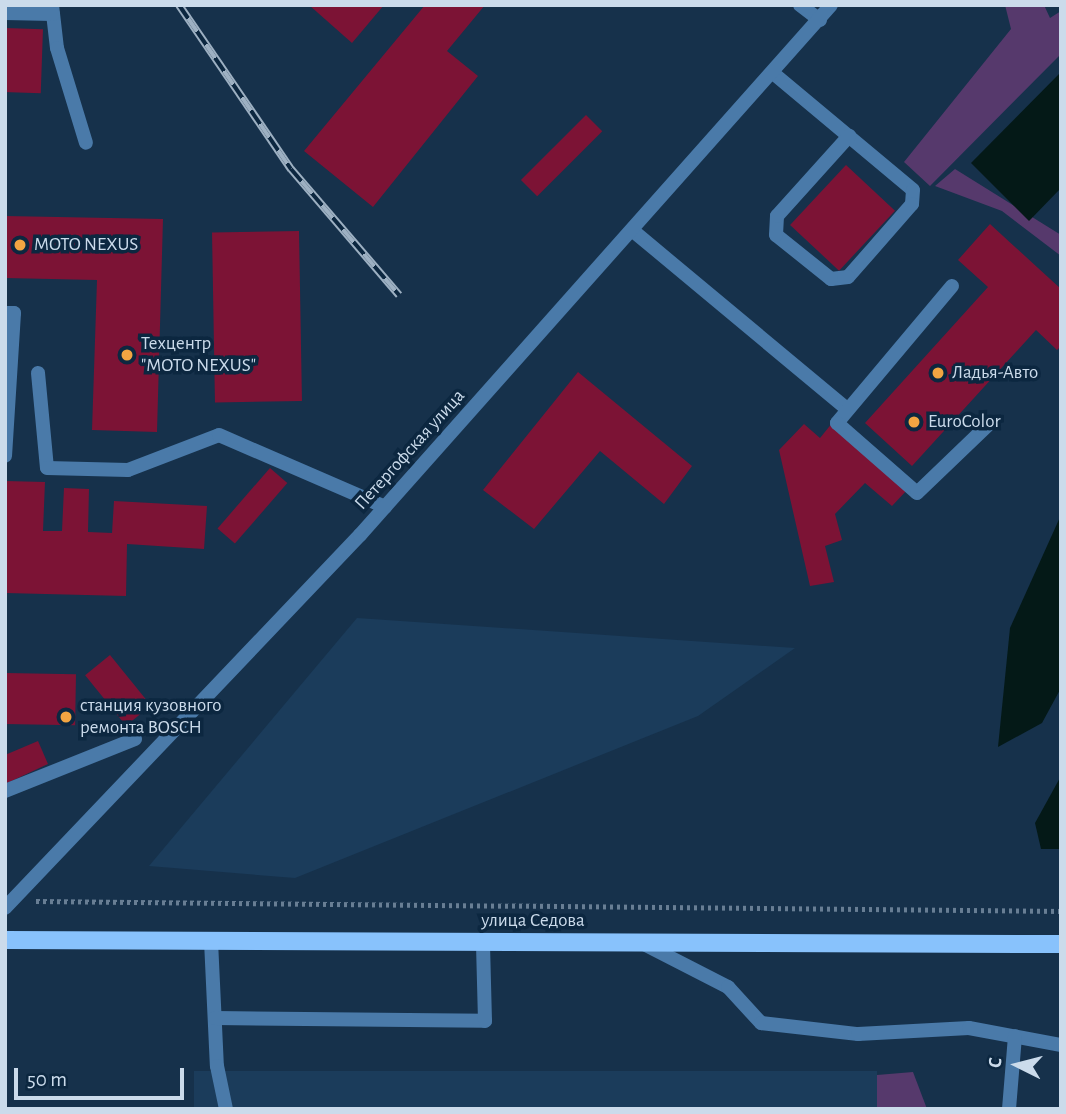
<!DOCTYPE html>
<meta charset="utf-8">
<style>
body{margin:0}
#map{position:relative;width:1066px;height:1114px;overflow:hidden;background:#16314b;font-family:"Alegreya Sans",sans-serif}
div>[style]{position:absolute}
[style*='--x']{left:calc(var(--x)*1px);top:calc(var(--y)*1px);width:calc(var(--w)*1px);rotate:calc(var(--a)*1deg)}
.built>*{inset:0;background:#1b3c5b;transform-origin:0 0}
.green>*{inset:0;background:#56396c}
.water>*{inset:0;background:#041917}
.building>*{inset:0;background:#7c1335;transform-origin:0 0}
.path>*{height:4.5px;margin-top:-2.25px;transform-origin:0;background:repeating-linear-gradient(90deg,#687e94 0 3.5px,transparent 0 7px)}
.service>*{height:14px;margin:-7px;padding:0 7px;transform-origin:7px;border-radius:7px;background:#4a7aa9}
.minor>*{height:14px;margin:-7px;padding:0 7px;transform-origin:7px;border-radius:7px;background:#4a7aa9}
.primary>*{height:18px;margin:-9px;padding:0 9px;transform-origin:9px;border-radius:9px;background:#88c2fc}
.rail>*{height:8px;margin-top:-4px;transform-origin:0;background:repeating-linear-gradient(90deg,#0c2740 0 16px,#9db0c2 0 32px);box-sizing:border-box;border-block:2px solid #9db0c2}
.dots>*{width:19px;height:19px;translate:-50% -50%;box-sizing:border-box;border:4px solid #0c2740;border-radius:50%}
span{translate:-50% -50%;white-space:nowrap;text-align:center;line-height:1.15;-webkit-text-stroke:7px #0c2740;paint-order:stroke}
.poi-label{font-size:19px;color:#cbdbeb}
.left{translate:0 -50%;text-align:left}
.street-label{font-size:19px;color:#cbdbeb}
.frame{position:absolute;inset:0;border:7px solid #cbdbeb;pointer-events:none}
.north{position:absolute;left:982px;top:1030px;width:70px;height:70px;-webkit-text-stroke:5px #0c2740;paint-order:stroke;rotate:276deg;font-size:19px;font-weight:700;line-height:28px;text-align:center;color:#cbdbeb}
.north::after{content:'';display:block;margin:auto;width:24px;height:32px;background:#cbdbeb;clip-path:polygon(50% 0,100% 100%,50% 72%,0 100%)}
.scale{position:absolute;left:14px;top:1068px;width:170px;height:32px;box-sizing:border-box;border:4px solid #cbdbeb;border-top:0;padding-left:9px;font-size:21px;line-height:24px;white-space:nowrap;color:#cbdbeb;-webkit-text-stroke:5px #0c2740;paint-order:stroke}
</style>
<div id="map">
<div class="built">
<i style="clip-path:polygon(357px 618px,795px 648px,698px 716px,295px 878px,149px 866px)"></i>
<i style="left:194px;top:1071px;width:683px;height:38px"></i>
</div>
<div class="green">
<i style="clip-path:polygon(1005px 5px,1044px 5px,1050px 18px,1061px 11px,1061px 54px,930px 186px,904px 162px,1011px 29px)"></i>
<i style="clip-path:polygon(955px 169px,1061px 235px,1061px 256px,1002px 211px,935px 186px)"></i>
<i style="clip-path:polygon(913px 1072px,927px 1109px,877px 1109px,877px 1075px)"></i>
</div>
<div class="water">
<i style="clip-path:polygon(1061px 72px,1061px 188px,1029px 221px,971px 163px)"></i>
<i style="clip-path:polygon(1061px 515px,1061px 688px,1042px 723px,998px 747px,1010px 628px)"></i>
<i style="clip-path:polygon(1061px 776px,1061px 849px,1041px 849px,1035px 823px)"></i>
</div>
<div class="building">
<i style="clip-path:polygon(309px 5px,384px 5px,352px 43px)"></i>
<i style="clip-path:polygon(425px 5px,485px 5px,447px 51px,478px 76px,373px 207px,304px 151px)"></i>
<i style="left:5px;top:28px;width:38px;height:64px;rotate:2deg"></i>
<i style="left:586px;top:115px;width:23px;height:92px;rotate:45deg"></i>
<i style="left:846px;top:165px;width:67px;height:82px;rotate:43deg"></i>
<i style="clip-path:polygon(5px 216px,163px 219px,157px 432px,92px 430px,97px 280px,5px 278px)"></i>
<i style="clip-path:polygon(990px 224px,1061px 289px,1061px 346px,1057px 350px,1036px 330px,912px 466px,865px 423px,988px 287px,958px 260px)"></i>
<i style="left:299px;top:231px;width:170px;height:87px;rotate:89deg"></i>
<i style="clip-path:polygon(578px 372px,692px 466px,664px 504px,600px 451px,534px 529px,483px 490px)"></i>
<i style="clip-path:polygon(833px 422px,908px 489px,892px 506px,865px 483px,835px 514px,842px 540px,825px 546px,834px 582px,810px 586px,779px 450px,804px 424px,820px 438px)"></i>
<i style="left:270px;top:468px;width:23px;height:80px;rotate:41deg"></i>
<i style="clip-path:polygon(5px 481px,45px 482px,43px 531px,62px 531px,64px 488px,89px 489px,88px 532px,112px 533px,114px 501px,207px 506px,204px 549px,127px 544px,126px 596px,5px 593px)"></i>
<i style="left:110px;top:655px;width:65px;height:32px;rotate:51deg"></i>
<i style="left:5px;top:673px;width:71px;height:51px;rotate:1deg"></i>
<i style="clip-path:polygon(38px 741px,48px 764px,5px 784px,5px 755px)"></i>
</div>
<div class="path">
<i style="--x:36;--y:901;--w:1025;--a:0.56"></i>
</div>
<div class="service">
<i style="--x:52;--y:5;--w:43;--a:83.4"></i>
<i style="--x:57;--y:48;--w:99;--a:73"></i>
<i style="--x:800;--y:5;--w:25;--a:37"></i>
<i style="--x:5;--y:13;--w:48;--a:1.2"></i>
<i style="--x:773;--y:73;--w:182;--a:39.9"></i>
<i style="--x:913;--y:190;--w:14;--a:94"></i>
<i style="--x:912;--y:204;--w:97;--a:131.2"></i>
<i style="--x:848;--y:277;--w:17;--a:173"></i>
<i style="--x:831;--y:279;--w:70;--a:-141.3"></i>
<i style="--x:776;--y:235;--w:19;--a:-87"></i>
<i style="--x:777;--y:216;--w:108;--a:-48"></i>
<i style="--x:632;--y:230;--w:280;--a:39.8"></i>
<i style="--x:952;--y:286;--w:179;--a:130"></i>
<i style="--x:837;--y:423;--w:106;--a:41.2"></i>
<i style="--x:917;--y:493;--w:98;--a:-43.8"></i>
<i style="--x:5;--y:313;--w:9;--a:0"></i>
<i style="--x:14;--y:313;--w:143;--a:93.6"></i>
<i style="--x:38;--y:373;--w:95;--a:84.6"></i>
<i style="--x:47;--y:468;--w:81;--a:1.4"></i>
<i style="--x:128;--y:470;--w:97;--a:-21"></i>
<i style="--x:219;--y:435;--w:181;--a:23.4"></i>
<i style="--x:5;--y:791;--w:140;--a:-21.8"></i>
<i style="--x:211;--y:941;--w:125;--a:87.3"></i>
<i style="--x:217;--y:1066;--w:44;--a:78.2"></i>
<i style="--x:642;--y:943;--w:97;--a:27.1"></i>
<i style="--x:728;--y:987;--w:49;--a:47.5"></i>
<i style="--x:761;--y:1023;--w:98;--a:6.5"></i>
<i style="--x:858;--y:1034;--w:111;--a:-3.1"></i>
<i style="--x:969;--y:1028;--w:94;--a:10.5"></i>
<i style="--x:215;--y:1018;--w:270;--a:0.6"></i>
<i style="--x:485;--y:1021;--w:79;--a:-91.5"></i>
<i style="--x:1009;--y:1109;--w:73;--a:-85.3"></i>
</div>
<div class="minor">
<i style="--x:5;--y:908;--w:515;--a:-46.42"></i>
<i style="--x:360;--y:535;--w:709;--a:-48.37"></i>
</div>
<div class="primary">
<i style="--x:5;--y:940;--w:1056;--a:0.22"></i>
</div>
<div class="rail">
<i style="--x:179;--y:5;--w:199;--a:55.7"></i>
<i style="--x:291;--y:169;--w:166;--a:49.4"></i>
</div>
<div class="dots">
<i style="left:20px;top:245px;background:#f2a542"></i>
<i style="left:127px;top:355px;background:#f2a542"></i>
<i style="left:938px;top:373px;background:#f2a542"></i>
<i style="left:914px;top:422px;background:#f2a542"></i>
<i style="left:66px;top:717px;background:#f2a542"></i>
</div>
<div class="poi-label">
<span class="left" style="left:34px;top:245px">MOTO NEXUS</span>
<span class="left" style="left:141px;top:355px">Техцентр<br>"MOTO NEXUS"</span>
<span class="left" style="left:952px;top:373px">Ладья-Авто</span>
<span class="left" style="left:928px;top:422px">EuroColor</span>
<span class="left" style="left:80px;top:717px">станция кузовного<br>ремонта BOSCH</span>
</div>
<div class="street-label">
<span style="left:410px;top:450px;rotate:-48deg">Петергофская улица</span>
<span style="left:533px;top:921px">улица Седова</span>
</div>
<div class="frame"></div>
<div class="north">С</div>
<div class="scale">50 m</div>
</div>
